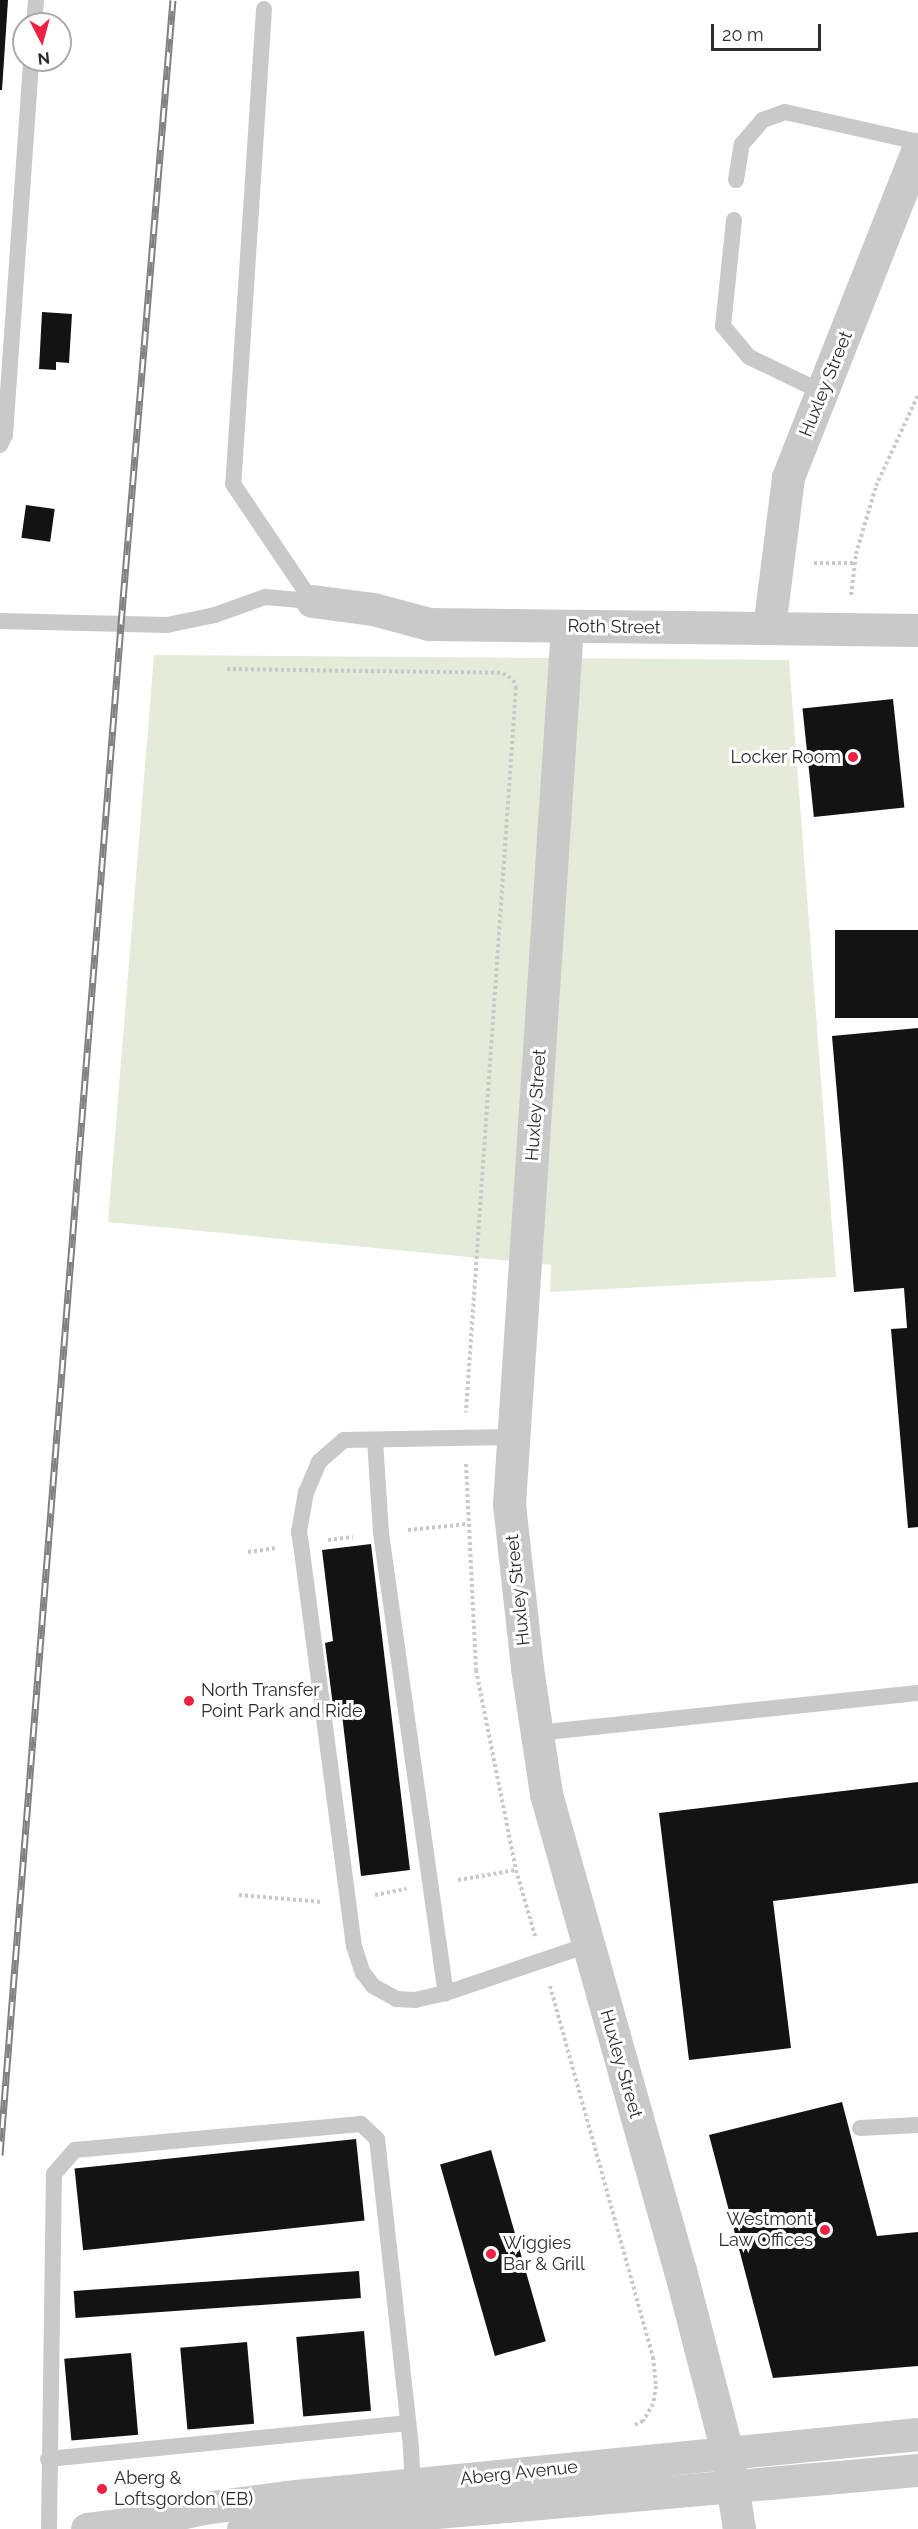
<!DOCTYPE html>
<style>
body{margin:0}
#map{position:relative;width:918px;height:2529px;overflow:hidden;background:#fff;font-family:Raleway,sans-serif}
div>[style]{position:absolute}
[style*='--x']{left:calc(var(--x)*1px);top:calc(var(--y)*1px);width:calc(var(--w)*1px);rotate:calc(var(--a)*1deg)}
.green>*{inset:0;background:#e4ebd8}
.building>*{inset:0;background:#131313;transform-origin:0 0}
.path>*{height:4px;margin-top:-2px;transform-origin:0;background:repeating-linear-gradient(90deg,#c9c9c9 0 3px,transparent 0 6px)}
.service>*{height:16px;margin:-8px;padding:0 8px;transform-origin:8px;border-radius:8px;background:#c9c9c9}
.minor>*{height:33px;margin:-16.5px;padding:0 16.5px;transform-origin:16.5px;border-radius:16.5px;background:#c9c9c9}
.tertiary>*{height:33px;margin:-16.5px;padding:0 16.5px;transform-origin:16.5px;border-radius:16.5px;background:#c9c9c9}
.rail>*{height:7px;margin-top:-3.5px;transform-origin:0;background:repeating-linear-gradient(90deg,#fff 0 14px,#818181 0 28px);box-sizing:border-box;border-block:2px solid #818181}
.dots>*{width:16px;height:16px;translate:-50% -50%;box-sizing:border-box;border:3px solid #fff;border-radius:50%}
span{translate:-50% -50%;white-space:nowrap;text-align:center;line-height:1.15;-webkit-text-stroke:6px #fff;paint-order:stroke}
.street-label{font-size:18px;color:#2c2c2c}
.poi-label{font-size:18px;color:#2c2c2c}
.right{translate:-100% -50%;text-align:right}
.left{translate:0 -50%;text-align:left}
.north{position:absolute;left:12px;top:12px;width:60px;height:60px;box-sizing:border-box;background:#fff;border:2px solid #ababab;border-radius:50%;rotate:174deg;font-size:16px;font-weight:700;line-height:24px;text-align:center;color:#2c2c2c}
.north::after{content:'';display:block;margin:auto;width:21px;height:27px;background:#f02042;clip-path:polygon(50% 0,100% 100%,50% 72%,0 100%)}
.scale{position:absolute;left:711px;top:24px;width:110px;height:27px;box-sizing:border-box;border:3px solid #2c2c2c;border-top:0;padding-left:8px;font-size:18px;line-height:21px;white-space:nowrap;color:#2c2c2c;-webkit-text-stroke:4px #fff;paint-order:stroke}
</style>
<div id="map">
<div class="green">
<i style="clip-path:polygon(154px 655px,789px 660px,836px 1277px,550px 1292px,551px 1265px,108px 1222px)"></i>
</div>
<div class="building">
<i style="clip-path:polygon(0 0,8px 0,2px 90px,0 90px)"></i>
<i style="clip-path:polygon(42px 312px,72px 314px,69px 363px,56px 362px,56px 370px,39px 369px)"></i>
<i style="left:26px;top:505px;width:29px;height:33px;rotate:8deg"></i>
<i style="left:893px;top:699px;width:109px;height:91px;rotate:84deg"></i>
<i style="left:918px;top:930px;width:88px;height:83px;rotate:90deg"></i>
<i style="clip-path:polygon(918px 1028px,918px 1527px,908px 1528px,891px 1329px,907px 1328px,904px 1288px,854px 1292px,832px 1036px)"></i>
<i style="clip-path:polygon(371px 1544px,410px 1870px,361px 1876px,341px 1706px,333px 1706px,325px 1643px,333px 1641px,322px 1550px)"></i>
<i style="clip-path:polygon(918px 1782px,918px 1883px,773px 1901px,791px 2048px,689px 2060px,659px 1813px)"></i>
<i style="clip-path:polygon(842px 2102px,877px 2236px,918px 2232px,918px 2366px,773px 2378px,709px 2135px)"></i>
<i style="left:356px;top:2139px;width:82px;height:283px;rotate:84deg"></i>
<i style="left:491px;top:2150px;width:199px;height:53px;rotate:74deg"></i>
<i style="left:359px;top:2271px;width:27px;height:286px;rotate:86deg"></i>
<i style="left:364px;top:2331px;width:80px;height:68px;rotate:85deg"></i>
<i style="left:247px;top:2342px;width:82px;height:67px;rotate:85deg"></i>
<i style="left:131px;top:2353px;width:82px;height:67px;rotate:85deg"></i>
</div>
<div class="path">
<i style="--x:814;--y:563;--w:41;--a:0"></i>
<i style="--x:851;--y:595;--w:41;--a:-83"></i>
<i style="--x:856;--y:554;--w:71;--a:-73.6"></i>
<i style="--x:876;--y:486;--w:100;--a:-65.2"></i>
<i style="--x:227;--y:669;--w:276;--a:0.8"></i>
<i style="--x:503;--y:673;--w:12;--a:35"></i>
<i style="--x:513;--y:680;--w:8;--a:67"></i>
<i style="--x:516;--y:687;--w:727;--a:93.95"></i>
<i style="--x:466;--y:1464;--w:206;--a:87.2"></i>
<i style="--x:476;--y:1670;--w:204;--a:78.7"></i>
<i style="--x:516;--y:1870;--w:69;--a:73.9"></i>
<i style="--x:408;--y:1530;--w:59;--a:-5.8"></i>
<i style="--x:328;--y:1540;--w:25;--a:-7"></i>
<i style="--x:248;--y:1552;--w:28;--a:-8"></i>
<i style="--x:458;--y:1880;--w:59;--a:-9.8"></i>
<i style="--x:239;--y:1895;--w:84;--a:4.8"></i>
<i style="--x:375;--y:1895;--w:32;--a:-11"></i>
<i style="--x:550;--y:1986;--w:385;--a:74.5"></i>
<i style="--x:653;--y:2357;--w:29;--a:84"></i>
<i style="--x:656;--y:2386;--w:18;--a:99"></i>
<i style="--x:653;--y:2404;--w:20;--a:120"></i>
<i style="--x:643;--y:2421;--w:9;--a:153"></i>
</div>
<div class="service">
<i style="--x:264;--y:9;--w:476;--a:93.7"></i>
<i style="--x:233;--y:484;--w:141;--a:56"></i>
<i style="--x:34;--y:24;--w:24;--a:-85"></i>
<i style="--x:736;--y:180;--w:36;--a:-81"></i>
<i style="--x:742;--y:144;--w:32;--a:-49"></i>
<i style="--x:763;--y:120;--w:23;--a:-20"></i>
<i style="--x:785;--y:112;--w:136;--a:12.7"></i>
<i style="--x:734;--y:220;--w:107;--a:95.9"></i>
<i style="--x:723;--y:326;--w:40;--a:50"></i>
<i style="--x:749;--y:357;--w:81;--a:25.6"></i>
<i style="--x:0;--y:445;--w:11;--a:-63"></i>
<i style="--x:5;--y:435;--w:376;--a:-86"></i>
<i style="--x:0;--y:621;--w:167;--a:1.4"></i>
<i style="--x:167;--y:625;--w:49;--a:-11.8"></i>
<i style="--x:215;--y:615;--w:53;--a:-19.8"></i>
<i style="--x:265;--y:597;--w:47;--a:4.9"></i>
<i style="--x:514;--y:1437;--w:170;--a:179"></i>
<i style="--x:344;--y:1440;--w:33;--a:139"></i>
<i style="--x:319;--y:1462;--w:33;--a:113"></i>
<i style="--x:306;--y:1492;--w:41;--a:99.9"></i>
<i style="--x:299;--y:1532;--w:12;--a:81"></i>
<i style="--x:301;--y:1544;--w:405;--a:82.5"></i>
<i style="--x:354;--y:1946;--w:28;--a:72"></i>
<i style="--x:363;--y:1973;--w:16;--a:52"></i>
<i style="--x:373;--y:1986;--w:26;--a:29"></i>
<i style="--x:396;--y:1999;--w:19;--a:3"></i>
<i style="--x:415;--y:2000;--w:32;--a:-13"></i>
<i style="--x:446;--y:1993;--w:150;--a:-18.7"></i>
<i style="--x:375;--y:1440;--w:93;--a:86.3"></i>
<i style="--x:381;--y:1533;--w:465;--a:82"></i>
<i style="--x:537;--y:1733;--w:383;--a:-6"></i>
<i style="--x:860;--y:2128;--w:58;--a:-3"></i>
<i style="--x:48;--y:2459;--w:362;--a:-5.7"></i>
<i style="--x:49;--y:2529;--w:355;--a:-89.2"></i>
<i style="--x:54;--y:2174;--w:32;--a:-49"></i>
<i style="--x:75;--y:2150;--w:287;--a:-5.2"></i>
<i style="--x:361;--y:2124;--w:22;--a:43"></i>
<i style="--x:377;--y:2139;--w:311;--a:83.7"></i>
<i style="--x:411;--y:2448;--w:42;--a:87.3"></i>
</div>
<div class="minor">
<i style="--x:312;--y:601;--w:62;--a:7.5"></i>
<i style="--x:373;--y:609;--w:58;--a:15"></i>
<i style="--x:429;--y:624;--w:489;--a:0.7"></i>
<i style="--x:567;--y:626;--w:880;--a:93.78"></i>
<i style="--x:509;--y:1504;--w:165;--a:83.7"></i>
<i style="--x:527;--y:1668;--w:127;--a:81.4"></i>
<i style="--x:546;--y:1794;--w:495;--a:74.3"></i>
<i style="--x:680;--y:2270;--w:188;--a:75.5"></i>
<i style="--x:727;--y:2452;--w:78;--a:81.1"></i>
<i style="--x:769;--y:628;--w:152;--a:-82.8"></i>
<i style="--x:788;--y:477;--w:353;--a:-68.4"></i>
</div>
<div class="tertiary">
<i style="--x:87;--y:2529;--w:35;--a:-7"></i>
<i style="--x:122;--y:2525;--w:84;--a:-11.7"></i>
<i style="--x:204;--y:2508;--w:83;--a:-7.6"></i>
<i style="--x:286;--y:2497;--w:635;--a:-5.69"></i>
<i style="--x:243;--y:2529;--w:678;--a:-5"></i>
</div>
<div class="rail">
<i style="--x:0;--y:2155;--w:1536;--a:-85.48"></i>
<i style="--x:121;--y:624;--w:626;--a:-85.24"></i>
</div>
<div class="dots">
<i style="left:853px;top:757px;background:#f02042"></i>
<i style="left:189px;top:1701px;background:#f02042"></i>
<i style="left:825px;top:2230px;background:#f02042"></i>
<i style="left:491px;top:2254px;background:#f02042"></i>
<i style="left:102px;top:2489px;background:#f02042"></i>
</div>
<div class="street-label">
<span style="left:826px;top:384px;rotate:-68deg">Huxley Street</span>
<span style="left:614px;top:627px;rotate:1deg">Roth Street</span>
<span style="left:536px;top:1105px;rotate:-86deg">Huxley Street</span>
<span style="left:518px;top:1590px;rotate:-96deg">Huxley Street</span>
<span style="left:621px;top:2064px;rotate:74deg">Huxley Street</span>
<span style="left:519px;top:2473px;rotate:-6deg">Aberg Avenue</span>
</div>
<div class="poi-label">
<span class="right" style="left:841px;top:757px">Locker Room</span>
<span class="left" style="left:201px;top:1701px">North Transfer<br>Point Park and Ride</span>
<span class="right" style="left:813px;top:2230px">Westmont<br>Law Offices</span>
<span class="left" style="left:503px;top:2254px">Wiggies<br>Bar &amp; Grill</span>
<span class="left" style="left:114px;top:2489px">Aberg &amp;<br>Loftsgordon (EB)</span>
</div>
<div class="north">N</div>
<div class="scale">20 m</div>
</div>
